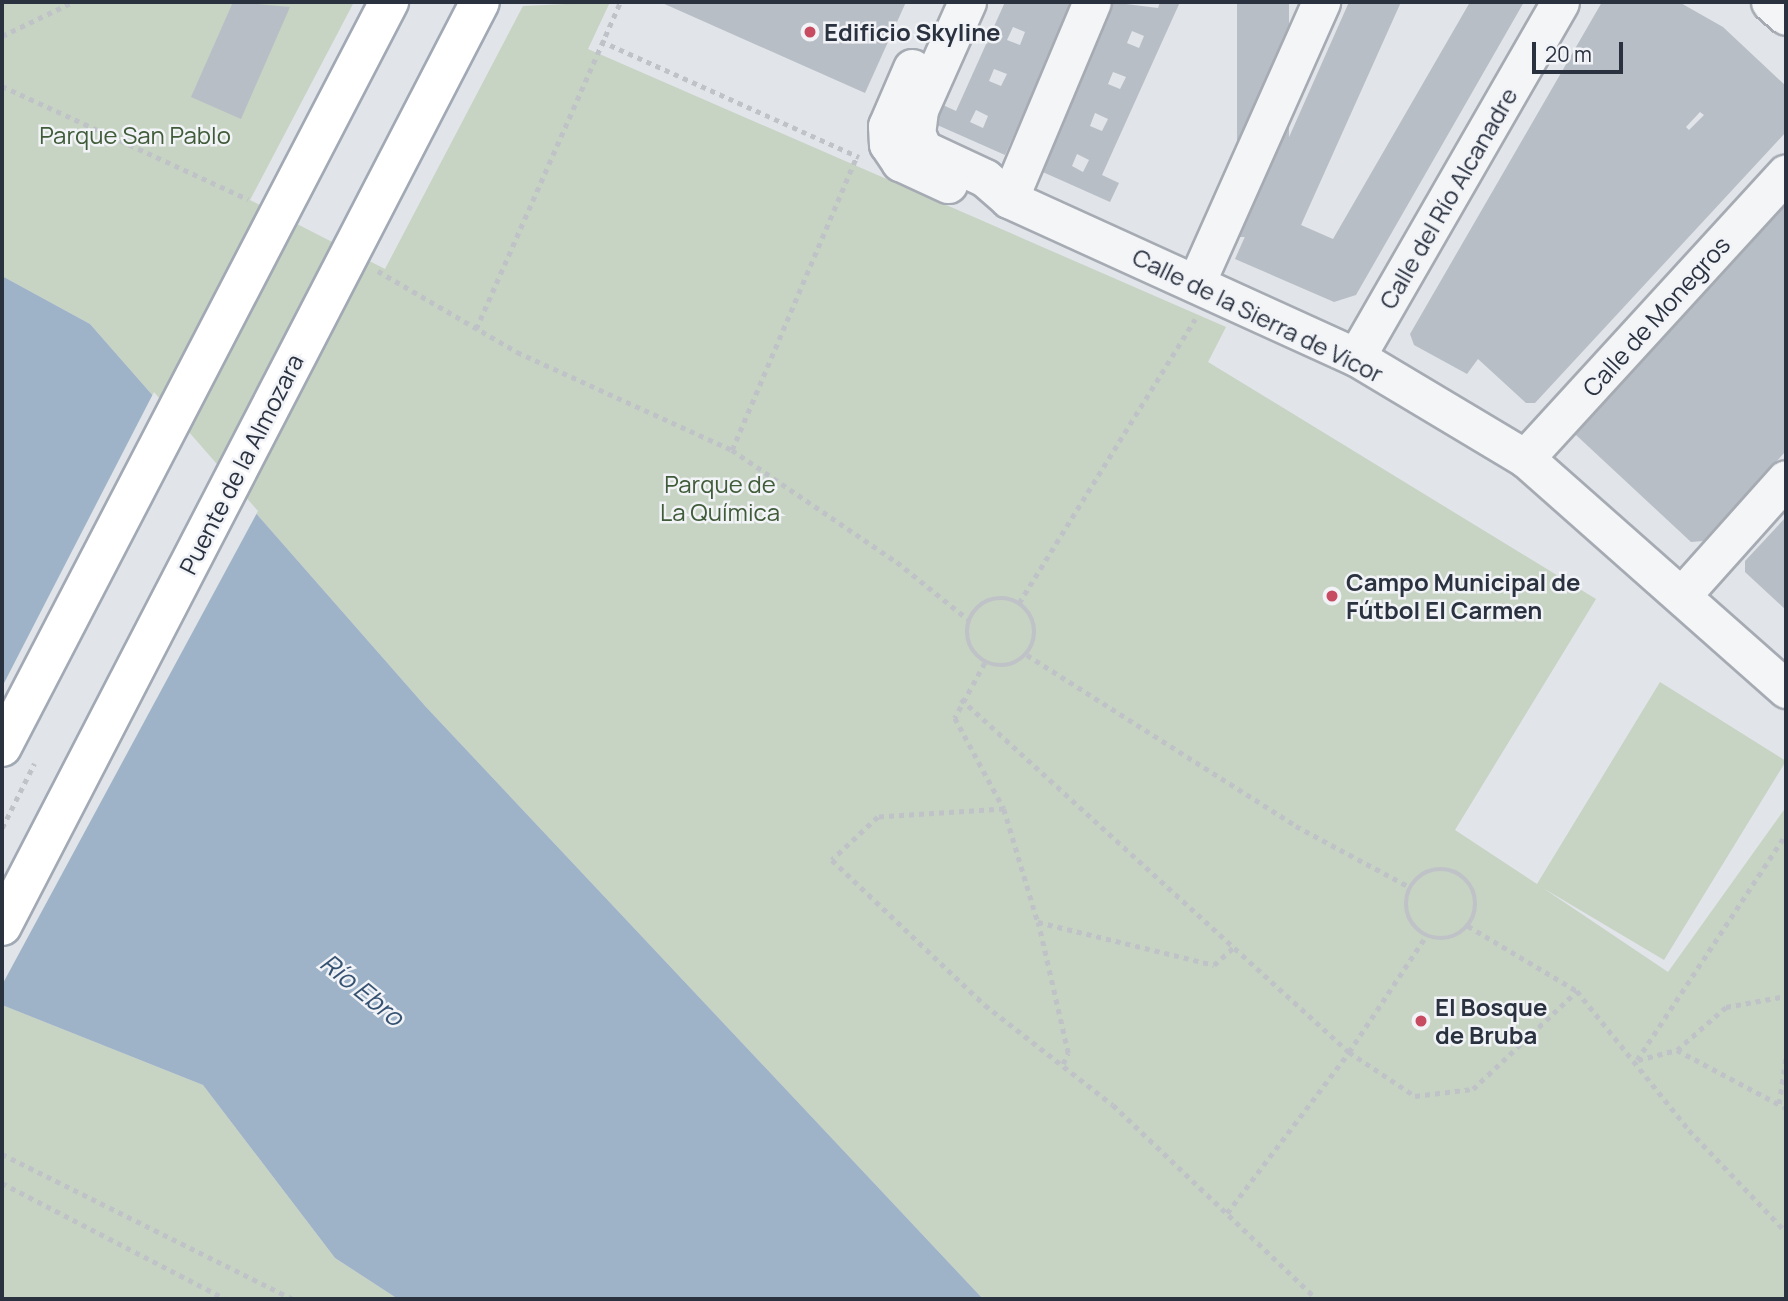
<!DOCTYPE html>
<meta charset="utf-8">
<style>
body{margin:0}
#map{position:relative;width:1788px;height:1301px;overflow:hidden;background:#e1e4e9;font-family:Manrope,sans-serif}
div>[style]{position:absolute}
[style*='--x']{left:calc(var(--x)*1px);top:calc(var(--y)*1px);width:calc(var(--w)*1px);rotate:calc(var(--a)*1deg)}
.green>*{inset:0;background:#c7d3c3}
.water>*{inset:0;background:#9eb3c7}
.pier>*{inset:0;background:#e1e4e9}
.building>*{inset:0;background:#b8bec6;transform-origin:0 0}
.path>*{height:4.5px;margin-top:-2.25px;transform-origin:0;background:repeating-linear-gradient(90deg,#bfc2c7 0 5px,transparent 0 10px)}
.path>.ring{margin:-2.25px;padding:0;box-sizing:content-box;background:none;border:4.5px solid #bfc2c7;border-radius:50%}
.roads{filter:drop-shadow(2px 0 #a6abb3) drop-shadow(-2px 0 #a6abb3) drop-shadow(0 2px #a6abb3) drop-shadow(0 -2px #a6abb3)}
.minor>*{height:37px;margin:-18.5px;padding:0 18.5px;transform-origin:18.5px;border-radius:18.5px;background:#f4f5f7}
.path-bridge>*{height:4.5px;margin-top:-2.25px;transform-origin:0;background:repeating-linear-gradient(90deg,#bfc2c7 0 5px,transparent 0 10px)}
.bridges{filter:drop-shadow(2px 0 #a1a9b4) drop-shadow(-2px 0 #a1a9b4) drop-shadow(0 2px #a1a9b4) drop-shadow(0 -2px #a1a9b4)}
.major-bridge>*{height:38px;margin:-19px;padding:0 19px;transform-origin:19px;border-radius:19px;background:#fff}
.dots>*{width:19px;height:19px;translate:-50% -50%;box-sizing:border-box;border:4px solid #f1f3f7;border-radius:50%}
span{translate:-50% -50%;white-space:nowrap;text-align:center;line-height:1.15;-webkit-text-stroke:5px #f1f3f7;paint-order:stroke}
.poi-label{font-size:24px;color:#2a3240;font-weight:700}
.left{translate:0 -50%;text-align:left}
.park-label{font-size:24px;color:#3f5b38}
.street-label{font-size:24px;color:#2a3240}
.water-label{font-size:26px;color:#365272;font-style:italic}
.frame{position:absolute;inset:0;border:4px solid #2a3240;pointer-events:none}
.scale{position:absolute;left:1532px;top:42px;width:91px;height:32px;box-sizing:border-box;border:4px solid #2a3240;border-top:0;padding-left:9px;font-size:21px;line-height:24px;white-space:nowrap;color:#2a3240;-webkit-text-stroke:5px #f1f3f7;paint-order:stroke}
</style>
<div id="map">
<div class="green">
<i style="clip-path:polygon(2px 2px,354px 2px,250px 200px,385px 269px,523px 6px,610px 2px,588px 49px,1226px 327px,1208px 362px,1596px 599px,1455px 830px,1537px 884px,1660px 682px,1786px 761px,1664px 960px,1543px 888px,1668px 972px,1786px 807px,1786px 1299px,983px 1299px,426px 707px,90px 324px,2px 276px)"></i>
<i style="clip-path:polygon(2px 1005px,203px 1085px,335px 1258px,398px 1299px,2px 1299px)"></i>
</div>
<div class="water">
<i style="clip-path:polygon(2px 276px,90px 324px,426px 707px,983px 1299px,398px 1299px,335px 1258px,203px 1085px,2px 1005px)"></i>
</div>
<div class="pier">
<i style="clip-path:polygon(154px 392px,258px 511px,2px 985px,2px 687px)"></i>
</div>
<div class="building">
<i style="clip-path:polygon(233px 2px,290px 7px,241px 119px,191px 97px)"></i>
<i style="clip-path:polygon(660px 2px,906px 2px,865px 93px)"></i>
<i style="clip-path:polygon(evenodd,1005px 2px,1073px 2px,1005px 155px,935px 124px,943px 105px,956px 111px,1005px 2px,1013px 27px,1025px 32px,1020px 45px,1007px 40px,1013px 27px,1005px 2px,994px 69px,1007px 74px,1001px 86px,989px 81px,994px 69px,1005px 2px,976px 110px,988px 116px,983px 128px,970px 122px,976px 110px)"></i>
<i style="clip-path:polygon(evenodd,1110px 2px,1158px 8px,1160px 2px,1180px 2px,1102px 175px,1119px 183px,1110px 202px,1036px 169px,1110px 2px,1132px 31px,1144px 36px,1139px 48px,1127px 43px,1132px 31px,1110px 2px,1113px 72px,1126px 77px,1120px 89px,1108px 84px,1113px 72px,1110px 2px,1095px 113px,1108px 119px,1102px 131px,1090px 126px,1095px 113px,1110px 2px,1077px 154px,1089px 160px,1083px 172px,1072px 166px,1077px 154px)"></i>
<i style="left:1237px;top:2px;width:52px;height:235px"></i>
<i style="clip-path:polygon(1349px 2px,1401px 2px,1301px 225px,1333px 239px,1470px 2px,1524px 2px,1356px 295px,1334px 302px,1235px 259px)"></i>
<i style="clip-path:polygon(evenodd,1602px 2px,1679px 2px,1723px 27px,1786px 86px,1786px 132px,1535px 403px,1526px 403px,1478px 359px,1467px 374px,1414px 345px,1410px 334px,1602px 2px,1700px 112px,1704px 115px,1689px 130px,1686px 127px,1700px 112px)"></i>
<i style="clip-path:polygon(1786px 197px,1786px 451px,1703px 541px,1691px 542px,1576px 435px,1575px 425px)"></i>
<i style="clip-path:polygon(1786px 517px,1786px 610px,1745px 572px,1745px 561px)"></i>
</div>
<div class="path">
<i style="--x:2;--y:36;--w:79;--a:-25.6"></i>
<i style="--x:601;--y:41;--w:283;--a:24.2"></i>
<i style="--x:2;--y:86;--w:271;--a:24.7"></i>
<i style="--x:378;--y:271;--w:161;--a:30.2"></i>
<i style="--x:517;--y:352;--w:236;--a:24.5"></i>
<i style="--x:732;--y:450;--w:199;--a:34.2"></i>
<i style="--x:897;--y:562;--w:92;--a:38.9"></i>
<i style="--x:476;--y:329;--w:357;--a:-66.2"></i>
<i style="--x:732;--y:450;--w:319;--a:-67"></i>
<i class="ring" style="left:967px;top:598px;width:63.5px;height:63.5px"></i>
<i style="--x:1019;--y:603;--w:334;--a:-58.2"></i>
<i style="--x:1027;--y:655;--w:319;--a:32.4"></i>
<i style="--x:1296;--y:826;--w:129;--a:28.2"></i>
<i style="--x:985;--y:663;--w:63;--a:118.6"></i>
<i style="--x:955;--y:718;--w:103;--a:61.7"></i>
<i style="--x:1004;--y:809;--w:126;--a:176.4"></i>
<i style="--x:878;--y:817;--w:63;--a:136.9"></i>
<i style="--x:832;--y:860;--w:211;--a:43.5"></i>
<i style="--x:985;--y:1005;--w:162;--a:38"></i>
<i style="--x:1113;--y:1105;--w:282;--a:43.6"></i>
<i style="--x:961;--y:699;--w:525;--a:42.3"></i>
<i style="--x:1349;--y:1052;--w:79;--a:33.7"></i>
<i style="--x:1415;--y:1096;--w:58;--a:-6.9"></i>
<i style="--x:1473;--y:1089;--w:143;--a:-43.3"></i>
<i style="--x:1004;--y:809;--w:118;--a:73.3"></i>
<i class="ring" style="left:1406px;top:869px;width:65.5px;height:65.5px"></i>
<i style="--x:1468;--y:926;--w:127;--a:30.8"></i>
<i style="--x:1577;--y:991;--w:179;--a:51.1"></i>
<i style="--x:1689;--y:1130;--w:141;--a:46.4"></i>
<i style="--x:1677;--y:1050;--w:65;--a:-41.3"></i>
<i style="--x:1726;--y:1007;--w:61;--a:-10.4"></i>
<i style="--x:1637;--y:1060;--w:271;--a:-56.6"></i>
<i style="--x:1638;--y:1060;--w:40;--a:-14.4"></i>
<i style="--x:1677;--y:1050;--w:123;--a:28"></i>
<i style="--x:1063;--y:1064;--w:12;--a:-66"></i>
<i style="--x:1068;--y:1053;--w:134;--a:-102.9"></i>
<i style="--x:1038;--y:922;--w:181;--a:13.7"></i>
<i style="--x:1214;--y:965;--w:27;--a:-42"></i>
<i style="--x:1779;--y:1104;--w:49;--a:-81.7"></i>
<i style="--x:2;--y:1154;--w:325;--a:26.5"></i>
<i style="--x:2;--y:1183;--w:252;--a:27.4"></i>
<i style="--x:1227;--y:1213;--w:202;--a:-52.8"></i>
<i style="--x:1349;--y:1052;--w:139;--a:-56.4"></i>
</div>
<div class="roads">
<div class="minor">
<i style="--x:967;--y:2;--w:118;--a:114"></i>
<i style="--x:919;--y:110;--w:23;--a:97"></i>
<i style="--x:916;--y:133;--w:17;--a:66"></i>
<i style="--x:923;--y:149;--w:68;--a:25.1"></i>
<i style="--x:985;--y:178;--w:32;--a:41"></i>
<i style="--x:1009;--y:199;--w:381;--a:24.5"></i>
<i style="--x:1356;--y:357;--w:197;--a:30.9"></i>
<i style="--x:1525;--y:458;--w:349;--a:41.5"></i>
<i style="--x:1770;--y:2;--w:21;--a:41"></i>
<i style="--x:912;--y:68;--w:63;--a:113.3"></i>
<i style="--x:887;--y:126;--w:18;--a:87"></i>
<i style="--x:888;--y:144;--w:22;--a:56"></i>
<i style="--x:900;--y:162;--w:53;--a:24.6"></i>
<i style="--x:1009;--y:199;--w:214;--a:-67.2"></i>
<i style="--x:1196;--y:283;--w:308;--a:-66"></i>
<i style="--x:1356;--y:357;--w:409;--a:-60.1"></i>
<i style="--x:1525;--y:458;--w:386;--a:-47.5"></i>
<i style="--x:1683;--y:594;--w:154;--a:-48.2"></i>
</div>
</div>
<div class="path-bridge">
<i style="--x:2;--y:828;--w:72;--a:-63.4"></i>
</div>
<div class="bridges">
<div class="major-bridge">
<i style="--x:2;--y:747;--w:840;--a:-62.55"></i>
<i style="--x:2;--y:926;--w:1040;--a:-62.65"></i>
</div>
</div>
<div class="dots">
<i style="left:810px;top:32px;background:#c84c61"></i>
<i style="left:1332px;top:596px;background:#c84c61"></i>
<i style="left:1421px;top:1021px;background:#c84c61"></i>
</div>
<div class="poi-label">
<span class="left" style="left:824px;top:32px">Edificio Skyline</span>
<span class="left" style="left:1346px;top:596px">Campo Municipal de<br>Fútbol El Carmen</span>
<span class="left" style="left:1435px;top:1021px">El Bosque<br>de Bruba</span>
</div>
<div class="park-label">
<span style="left:135px;top:135px">Parque San Pablo</span>
<span style="left:720px;top:498px">Parque de<br>La Química</span>
</div>
<div class="street-label">
<span style="left:1448px;top:198px;rotate:-60deg">Calle del Río Alcanadre</span>
<span style="left:1258px;top:315px;rotate:26deg">Calle de la Sierra de Vicor</span>
<span style="left:1656px;top:316px;rotate:-48deg">Calle de Monegros</span>
<span style="left:241px;top:464px;rotate:-63deg">Puente de la Almozara</span>
</div>
<div class="water-label">
<span style="left:362px;top:990px;rotate:39deg">Río Ebro</span>
</div>
<div class="frame"></div>
<div class="scale">20 m</div>
</div>
